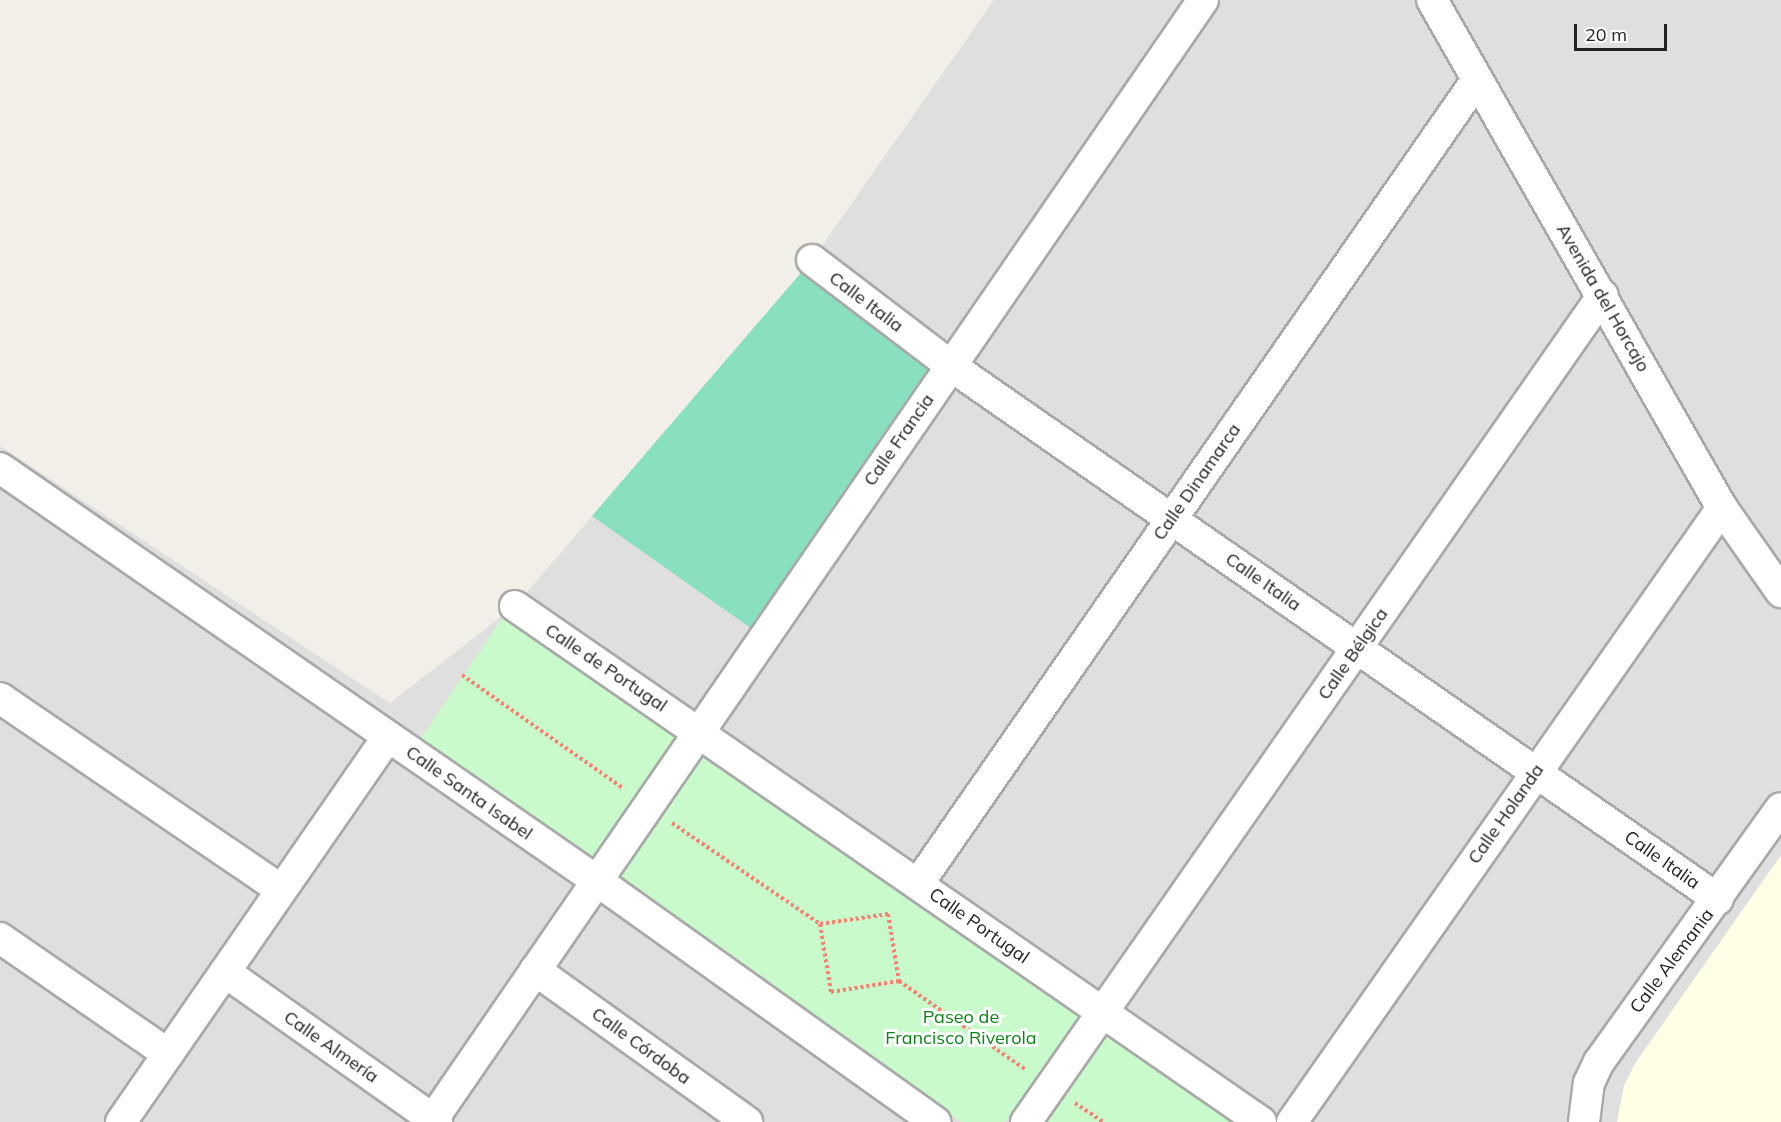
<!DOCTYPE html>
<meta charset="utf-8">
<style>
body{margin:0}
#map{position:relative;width:1781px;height:1122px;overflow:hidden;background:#f2efe9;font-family:Mulish,sans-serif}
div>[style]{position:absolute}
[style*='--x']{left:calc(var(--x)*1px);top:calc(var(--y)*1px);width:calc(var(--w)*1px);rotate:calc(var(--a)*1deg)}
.residential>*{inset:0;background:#e0dfdf}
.education>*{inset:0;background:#ffffe5}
.park>*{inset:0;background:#c8facc;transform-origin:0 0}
.pitch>*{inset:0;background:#88e0be}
.path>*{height:4px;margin-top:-2px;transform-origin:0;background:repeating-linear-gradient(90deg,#fa8072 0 3px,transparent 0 6px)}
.roads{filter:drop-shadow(2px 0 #a9a9a9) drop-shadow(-2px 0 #a9a9a9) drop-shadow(0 2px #a9a9a9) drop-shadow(0 -2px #a9a9a9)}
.minor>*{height:30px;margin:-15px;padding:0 15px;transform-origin:15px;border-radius:15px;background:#fff}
span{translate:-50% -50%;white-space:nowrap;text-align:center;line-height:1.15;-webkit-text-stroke:6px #fff;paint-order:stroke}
.street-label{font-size:18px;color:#222}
.park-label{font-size:18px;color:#0c8416}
.scale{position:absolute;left:1574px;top:24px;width:93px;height:27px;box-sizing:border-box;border:3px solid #222;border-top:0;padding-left:8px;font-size:18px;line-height:21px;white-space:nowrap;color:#222;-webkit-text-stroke:4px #fff;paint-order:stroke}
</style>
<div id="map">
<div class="residential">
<i style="clip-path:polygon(994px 0,1781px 0,1781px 1122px,0 1122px,0 446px,390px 703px,515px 606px,812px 260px)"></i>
</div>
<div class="education">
<i style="clip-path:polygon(1781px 855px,1781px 1122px,1617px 1122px,1624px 1085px,1636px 1062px)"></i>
</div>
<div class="park">
<i style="left:505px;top:614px;width:212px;height:153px;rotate:34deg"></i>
<i style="clip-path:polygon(702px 752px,1083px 1019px,1005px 1122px,961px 1122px,613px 878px)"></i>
<i style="clip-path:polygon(1104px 1031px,1234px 1122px,1039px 1122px)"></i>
</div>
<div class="pitch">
<i style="clip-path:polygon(812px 260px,951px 366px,762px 636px,592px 516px)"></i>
</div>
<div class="path">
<i style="--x:462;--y:675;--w:198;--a:35.1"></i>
<i style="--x:672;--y:823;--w:179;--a:34.3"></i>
<i style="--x:888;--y:914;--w:68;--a:80.7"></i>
<i style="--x:899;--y:981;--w:69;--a:170.8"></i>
<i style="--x:831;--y:992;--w:69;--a:-99.2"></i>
<i style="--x:820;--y:924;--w:69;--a:-8.4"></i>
<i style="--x:899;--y:981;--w:155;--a:35"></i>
<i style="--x:1075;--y:1103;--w:34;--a:34"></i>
</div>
<div class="roads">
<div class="minor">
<i style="--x:1432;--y:0;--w:585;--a:60.28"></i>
<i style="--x:1722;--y:508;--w:103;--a:54.9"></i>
<i style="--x:812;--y:260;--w:175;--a:37.3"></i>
<i style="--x:951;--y:366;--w:934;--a:34.8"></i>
<i style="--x:0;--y:468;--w:725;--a:34.66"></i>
<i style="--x:596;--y:880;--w:417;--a:35.5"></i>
<i style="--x:515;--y:606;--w:907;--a:34.67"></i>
<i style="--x:0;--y:698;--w:340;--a:34.3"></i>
<i style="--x:918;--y:884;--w:978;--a:-55.2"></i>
<i style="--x:0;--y:938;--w:204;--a:34.6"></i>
<i style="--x:535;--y:970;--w:261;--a:35.6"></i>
<i style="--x:225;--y:972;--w:260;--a:35.3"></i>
<i style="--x:121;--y:1122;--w:469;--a:-55.3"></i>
<i style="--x:431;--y:1122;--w:1362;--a:-55.47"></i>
<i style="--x:1026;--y:1122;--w:1008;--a:-55.1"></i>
<i style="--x:1292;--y:1122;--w:750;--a:-55"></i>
<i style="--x:1584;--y:1122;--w:39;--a:-83"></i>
<i style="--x:1589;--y:1083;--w:23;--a:-65"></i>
<i style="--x:1599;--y:1062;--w:312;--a:-54.4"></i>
</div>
</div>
<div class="street-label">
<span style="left:1603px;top:298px;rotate:60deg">Avenida del Horcajo</span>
<span style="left:866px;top:302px;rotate:37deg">Calle Italia</span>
<span style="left:899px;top:440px;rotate:-55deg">Calle Francia</span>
<span style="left:1197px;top:482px;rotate:-55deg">Calle Dinamarca</span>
<span style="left:1263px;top:582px;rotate:35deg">Calle Italia</span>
<span style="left:1353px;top:654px;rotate:-55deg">Calle Bélgica</span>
<span style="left:606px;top:668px;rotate:34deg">Calle de Portugal</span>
<span style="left:469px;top:793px;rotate:35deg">Calle Santa Isabel</span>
<span style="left:1506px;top:814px;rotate:-55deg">Calle Holanda</span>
<span style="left:1662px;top:860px;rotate:35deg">Calle Italia</span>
<span style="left:979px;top:926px;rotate:35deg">Calle Portugal</span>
<span style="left:1672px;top:961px;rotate:-53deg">Calle Alemania</span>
<span style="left:641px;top:1046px;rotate:36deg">Calle Córdoba</span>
<span style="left:331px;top:1047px;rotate:35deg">Calle Almería</span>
</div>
<div class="park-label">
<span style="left:961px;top:1028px">Paseo de<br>Francisco Riverola</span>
</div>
<div class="scale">20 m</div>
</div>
